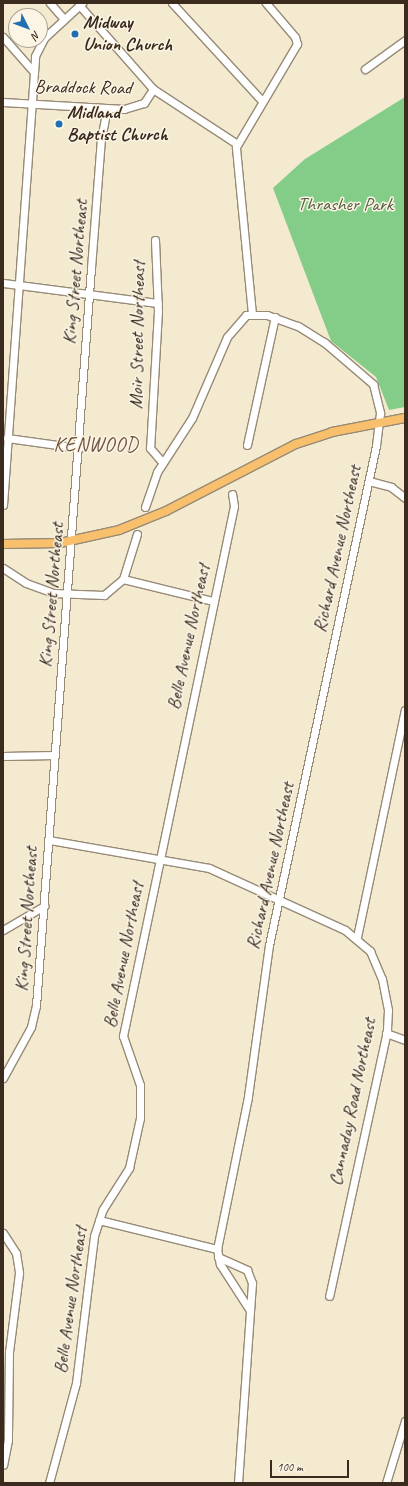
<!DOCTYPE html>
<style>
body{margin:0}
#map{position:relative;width:408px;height:1486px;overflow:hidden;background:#f3ead0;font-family:Caveat,sans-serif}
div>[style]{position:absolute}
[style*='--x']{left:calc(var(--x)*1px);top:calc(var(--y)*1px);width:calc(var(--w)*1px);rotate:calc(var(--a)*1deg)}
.green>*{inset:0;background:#83cd89}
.roads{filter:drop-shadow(1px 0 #978a77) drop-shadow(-1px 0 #978a77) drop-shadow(0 1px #978a77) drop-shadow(0 -1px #978a77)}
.minor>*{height:7px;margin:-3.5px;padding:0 3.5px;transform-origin:3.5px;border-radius:3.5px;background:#fff}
.major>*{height:8px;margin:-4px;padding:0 4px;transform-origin:4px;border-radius:4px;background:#f8bf6c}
.dots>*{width:11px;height:11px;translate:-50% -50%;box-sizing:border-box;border:2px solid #fcf5e5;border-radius:50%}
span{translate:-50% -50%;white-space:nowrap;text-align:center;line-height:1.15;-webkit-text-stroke:3px #fcf5e5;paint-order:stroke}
.poi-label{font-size:19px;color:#3b2a1e;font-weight:700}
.left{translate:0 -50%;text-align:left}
.street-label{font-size:19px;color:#3b2a1e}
.park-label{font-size:19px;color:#515b3e}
.neighbourhood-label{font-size:20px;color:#715541;letter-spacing:1px}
.frame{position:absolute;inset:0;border:4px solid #3b2a1e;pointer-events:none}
.north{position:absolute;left:8px;top:8px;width:40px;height:40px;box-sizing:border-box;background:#fcf5e5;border:1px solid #afa495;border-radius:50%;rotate:132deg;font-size:11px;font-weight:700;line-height:16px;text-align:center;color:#3b2a1e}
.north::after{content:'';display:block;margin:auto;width:14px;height:18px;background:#1f6fb2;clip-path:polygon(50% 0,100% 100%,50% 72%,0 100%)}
.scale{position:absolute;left:270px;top:1460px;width:79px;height:18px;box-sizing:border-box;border:2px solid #3b2a1e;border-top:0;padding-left:5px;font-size:12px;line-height:14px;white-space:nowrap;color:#3b2a1e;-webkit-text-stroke:3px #fcf5e5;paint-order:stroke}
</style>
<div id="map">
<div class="green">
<i style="clip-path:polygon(405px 97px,405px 407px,389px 410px,376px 377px,331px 341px,273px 188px,305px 159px)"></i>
</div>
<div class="roads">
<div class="minor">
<i style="--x:50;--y:3;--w:21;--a:49"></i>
<i style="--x:172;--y:3;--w:133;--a:47.4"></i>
<i style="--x:79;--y:5;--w:112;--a:48.6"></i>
<i style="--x:153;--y:89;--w:100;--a:33.2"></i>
<i style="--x:3;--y:37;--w:45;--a:48.6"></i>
<i style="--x:365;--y:69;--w:49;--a:-35.9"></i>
<i style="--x:3;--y:102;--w:121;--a:3.3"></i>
<i style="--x:124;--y:109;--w:21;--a:-17"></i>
<i style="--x:144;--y:103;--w:17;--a:-57"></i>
<i style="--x:155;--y:240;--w:71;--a:87.6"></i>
<i style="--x:158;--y:311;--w:137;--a:93.3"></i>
<i style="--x:150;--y:448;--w:18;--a:49"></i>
<i style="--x:3;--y:283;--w:156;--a:7.4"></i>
<i style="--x:252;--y:314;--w:168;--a:-95.5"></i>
<i style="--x:236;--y:147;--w:120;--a:-59.4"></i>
<i style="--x:297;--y:44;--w:7;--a:-106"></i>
<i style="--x:295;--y:37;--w:45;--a:-130.5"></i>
<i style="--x:7;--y:438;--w:73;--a:7.9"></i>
<i style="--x:247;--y:445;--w:131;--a:-77.7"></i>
<i style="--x:369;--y:481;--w:23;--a:15"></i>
<i style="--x:391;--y:487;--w:18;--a:38"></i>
<i style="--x:3;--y:505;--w:450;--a:-85.9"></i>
<i style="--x:35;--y:56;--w:20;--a:-63"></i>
<i style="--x:44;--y:38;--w:52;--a:-42.6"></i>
<i style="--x:145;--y:507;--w:37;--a:-71"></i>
<i style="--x:157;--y:472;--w:64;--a:-57.1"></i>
<i style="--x:192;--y:418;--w:88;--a:-66.6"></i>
<i style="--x:227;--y:337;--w:29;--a:-49"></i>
<i style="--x:246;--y:315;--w:21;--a:0"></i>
<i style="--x:267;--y:315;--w:33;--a:20"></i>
<i style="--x:298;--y:326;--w:31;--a:32"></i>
<i style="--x:324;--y:342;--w:65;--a:40.6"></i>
<i style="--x:373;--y:384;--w:30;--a:76"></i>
<i style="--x:380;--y:413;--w:33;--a:97"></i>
<i style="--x:376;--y:446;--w:510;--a:102.1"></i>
<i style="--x:269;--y:945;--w:153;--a:97.9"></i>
<i style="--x:248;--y:1097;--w:155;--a:101.5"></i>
<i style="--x:217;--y:1249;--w:15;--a:79"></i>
<i style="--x:220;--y:1264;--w:54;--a:57.2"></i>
<i style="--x:3;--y:568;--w:27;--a:33"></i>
<i style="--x:26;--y:583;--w:30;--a:20"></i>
<i style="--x:54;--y:593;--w:50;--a:2.3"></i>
<i style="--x:104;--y:595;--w:25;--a:-40"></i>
<i style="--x:123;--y:579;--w:47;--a:-72.7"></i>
<i style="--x:123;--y:579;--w:93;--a:13.7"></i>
<i style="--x:3;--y:756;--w:52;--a:-1.1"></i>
<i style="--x:49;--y:840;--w:162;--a:9.9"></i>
<i style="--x:209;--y:868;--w:149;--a:24.5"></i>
<i style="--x:345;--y:930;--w:33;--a:40"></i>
<i style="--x:370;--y:951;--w:30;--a:67"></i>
<i style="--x:382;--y:979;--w:32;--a:79"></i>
<i style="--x:388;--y:1010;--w:21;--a:93"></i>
<i style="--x:387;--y:1031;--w:271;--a:102.3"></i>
<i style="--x:3;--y:930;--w:48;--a:-30.3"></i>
<i style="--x:357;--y:937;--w:232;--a:-78.1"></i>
<i style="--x:386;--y:1033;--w:20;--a:20"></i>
<i style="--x:3;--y:1078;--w:58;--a:-61.2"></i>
<i style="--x:31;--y:1027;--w:22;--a:-77"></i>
<i style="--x:36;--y:1006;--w:740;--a:-85.74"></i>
<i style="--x:91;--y:268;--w:129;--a:-85.6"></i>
<i style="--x:101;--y:139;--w:31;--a:-79"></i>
<i style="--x:99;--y:1220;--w:122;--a:13.8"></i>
<i style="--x:3;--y:1233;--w:24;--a:57"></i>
<i style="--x:16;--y:1253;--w:20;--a:81"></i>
<i style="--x:19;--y:1273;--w:80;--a:97.2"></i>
<i style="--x:9;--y:1352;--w:88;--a:90.7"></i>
<i style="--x:8;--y:1440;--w:25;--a:101"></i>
<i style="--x:218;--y:1257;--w:32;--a:24"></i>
<i style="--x:247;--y:1270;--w:14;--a:69"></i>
<i style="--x:252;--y:1283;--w:200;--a:94"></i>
<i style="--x:49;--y:1483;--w:104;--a:-74.9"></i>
<i style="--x:76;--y:1383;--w:148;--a:-83"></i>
<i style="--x:94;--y:1236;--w:28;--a:-72"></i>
<i style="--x:103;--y:1209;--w:49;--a:-57.6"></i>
<i style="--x:129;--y:1168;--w:51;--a:-77.6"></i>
<i style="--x:140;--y:1118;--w:33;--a:-90"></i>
<i style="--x:140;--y:1085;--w:52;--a:-109.1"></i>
<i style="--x:123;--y:1036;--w:541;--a:-78.17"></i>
<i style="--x:234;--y:506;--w:12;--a:-99"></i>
<i style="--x:386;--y:1483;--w:65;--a:-73"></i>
</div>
<div class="major">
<i style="--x:3;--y:544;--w:57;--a:-1"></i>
<i style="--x:60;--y:543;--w:60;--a:-12.4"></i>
<i style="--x:119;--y:530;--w:51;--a:-22"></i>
<i style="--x:166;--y:511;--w:146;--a:-27.3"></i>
<i style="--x:296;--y:444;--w:38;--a:-18"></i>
<i style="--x:332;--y:432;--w:74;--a:-10.9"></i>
</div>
</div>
<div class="dots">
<i style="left:75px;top:34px;background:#1f6fb2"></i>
<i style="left:59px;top:124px;background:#1f6fb2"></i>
</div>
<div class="poi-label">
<span class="left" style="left:83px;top:34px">Midway<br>Union Church</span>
<span class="left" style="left:67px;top:124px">Midland<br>Baptist Church</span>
</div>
<div class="street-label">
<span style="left:83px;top:88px;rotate:1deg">Braddock Road</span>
<span style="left:76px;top:272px;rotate:-85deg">King Street Northeast</span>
<span style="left:138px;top:335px;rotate:-89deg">Moir Street Northeast</span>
<span style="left:338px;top:549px;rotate:-78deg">Richard Avenue Northeast</span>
<span style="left:52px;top:595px;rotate:-85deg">King Street Northeast</span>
<span style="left:189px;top:637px;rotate:-78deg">Belle Avenue Northeast</span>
<span style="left:271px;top:866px;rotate:-78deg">Richard Avenue Northeast</span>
<span style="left:27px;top:919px;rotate:-86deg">King Street Northeast</span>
<span style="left:124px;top:955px;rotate:-79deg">Belle Avenue Northeast</span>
<span style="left:353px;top:1102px;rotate:-78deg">Cannaday Road Northeast</span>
<span style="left:71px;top:1300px;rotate:-82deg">Belle Avenue Northeast</span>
</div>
<div class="park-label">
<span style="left:345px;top:205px">Thrasher Park</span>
</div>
<div class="neighbourhood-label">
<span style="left:96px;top:444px">KENWOOD</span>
</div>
<div class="frame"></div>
<div class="north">N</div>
<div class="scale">100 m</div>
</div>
